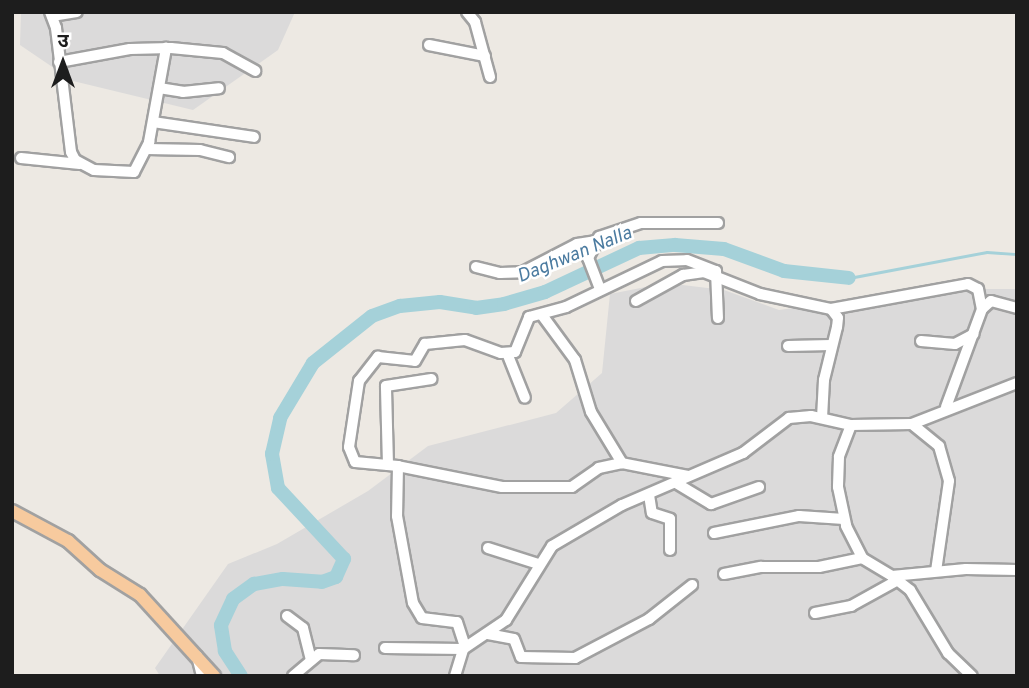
<!DOCTYPE html>
<meta charset="utf-8">
<style>
body{margin:0}
#map{position:relative;width:1029px;height:688px;overflow:hidden;background:#ede9e3;font-family:Overpass,"Noto Sans Devanagari",sans-serif}
div>[style]{position:absolute}
[style*='--x']{left:calc(var(--x)*1px);top:calc(var(--y)*1px);width:calc(var(--w)*1px);rotate:calc(var(--a)*1deg)}
.residential>*{inset:0;background:#dbdada}
.stream>*{height:2.5px;margin:-1.25px;padding:0 1.25px;transform-origin:1.25px;border-radius:1.25px;background:#a5d1d9}
.river>*{height:14px;margin:-7px;padding:0 7px;transform-origin:7px;border-radius:7px;background:#a5d1d9}
.roads{filter:drop-shadow(2px 0 #a1a1a1) drop-shadow(-2px 0 #a1a1a1) drop-shadow(0 2px #a1a1a1) drop-shadow(0 -2px #a1a1a1)}
.minor>*{height:10px;margin:-5px;padding:0 5px;transform-origin:5px;border-radius:5px;background:#fff}
.major>*{height:12px;margin:-6px;padding:0 6px;transform-origin:6px;border-radius:6px;background:#f7ca9e}
span{translate:-50% -50%;white-space:nowrap;text-align:center;line-height:1.15;-webkit-text-stroke:5px #fff;paint-order:stroke}
.water-label{font-size:19px;color:#4b7ba0;font-style:italic}
.frame{position:absolute;inset:0;border:14px solid #1d1d1d;pointer-events:none}
.north{position:absolute;left:28px;top:28px;width:70px;height:70px;-webkit-text-stroke:5px #fff;paint-order:stroke;rotate:0deg;font-size:19px;font-weight:700;line-height:28px;text-align:center;color:#1d1d1d}
.north::after{content:'';display:block;margin:auto;width:24px;height:32px;background:#1d1d1d;clip-path:polygon(50% 0,100% 100%,50% 72%,0 100%)}
</style>
<div id="map">
<div class="residential">
<i style="clip-path:polygon(21px 12px,295px 12px,278px 50px,193px 110px,73px 81px,20px 45px)"></i>
<i style="clip-path:polygon(666px 283px,724px 290px,779px 310px,936px 289px,1017px 289px,1017px 676px,160px 676px,155px 668px,228px 564px,277px 544px,368px 491px,428px 446px,556px 413px,602px 373px,610px 294px)"></i>
</div>
<div class="stream">
<i style="--x:849;--y:278;--w:140;--a:-10.7"></i>
<i style="--x:987;--y:252;--w:30;--a:4"></i>
</div>
<div class="river">
<i style="--x:241;--y:676;--w:30;--a:-123"></i>
<i style="--x:225;--y:651;--w:26;--a:-99"></i>
<i style="--x:221;--y:625;--w:29;--a:-65"></i>
<i style="--x:233;--y:599;--w:26;--a:-36"></i>
<i style="--x:254;--y:584;--w:29;--a:-10"></i>
<i style="--x:283;--y:579;--w:39;--a:4"></i>
<i style="--x:322;--y:582;--w:15;--a:-20"></i>
<i style="--x:336;--y:577;--w:20;--a:-66"></i>
<i style="--x:344;--y:559;--w:97;--a:-132.9"></i>
<i style="--x:278;--y:488;--w:35;--a:-100"></i>
<i style="--x:272;--y:454;--w:37;--a:-77"></i>
<i style="--x:280;--y:418;--w:64;--a:-59"></i>
<i style="--x:313;--y:363;--w:75;--a:-38.5"></i>
<i style="--x:372;--y:316;--w:30;--a:-20"></i>
<i style="--x:400;--y:306;--w:40;--a:-5.7"></i>
<i style="--x:440;--y:302;--w:36;--a:9"></i>
<i style="--x:476;--y:308;--w:28;--a:-8"></i>
<i style="--x:504;--y:304;--w:43;--a:-16.3"></i>
<i style="--x:545;--y:292;--w:104;--a:-25.1"></i>
<i style="--x:639;--y:248;--w:36;--a:-5"></i>
<i style="--x:675;--y:245;--w:49;--a:4.7"></i>
<i style="--x:724;--y:249;--w:64;--a:20.1"></i>
<i style="--x:784;--y:271;--w:65;--a:6.1"></i>
</div>
<div class="roads">
<div class="minor">
<i style="--x:50;--y:12;--w:17;--a:69"></i>
<i style="--x:56;--y:28;--w:125;--a:83.1"></i>
<i style="--x:71;--y:152;--w:9;--a:63"></i>
<i style="--x:75;--y:160;--w:21;--a:28"></i>
<i style="--x:94;--y:170;--w:40;--a:2.9"></i>
<i style="--x:134;--y:172;--w:34;--a:-63"></i>
<i style="--x:149;--y:142;--w:96;--a:-79.7"></i>
<i style="--x:467;--y:12;--w:13;--a:51"></i>
<i style="--x:475;--y:22;--w:57;--a:74.7"></i>
<i style="--x:52;--y:16;--w:25;--a:-9"></i>
<i style="--x:429;--y:45;--w:57;--a:11.1"></i>
<i style="--x:59;--y:62;--w:72;--a:-10.4"></i>
<i style="--x:130;--y:49;--w:41;--a:-1.4"></i>
<i style="--x:171;--y:48;--w:52;--a:5.5"></i>
<i style="--x:223;--y:53;--w:37;--a:29"></i>
<i style="--x:159;--y:88;--w:24;--a:9"></i>
<i style="--x:183;--y:92;--w:36;--a:-6"></i>
<i style="--x:153;--y:122;--w:102;--a:8.4"></i>
<i style="--x:147;--y:149;--w:53;--a:1.1"></i>
<i style="--x:200;--y:150;--w:30;--a:14"></i>
<i style="--x:21;--y:158;--w:59;--a:5.8"></i>
<i style="--x:476;--y:267;--w:25;--a:14"></i>
<i style="--x:500;--y:273;--w:23;--a:-2"></i>
<i style="--x:523;--y:272;--w:61;--a:-27.4"></i>
<i style="--x:577;--y:244;--w:18;--a:-9"></i>
<i style="--x:600;--y:289;--w:33;--a:-111"></i>
<i style="--x:588;--y:258;--w:24;--a:-62"></i>
<i style="--x:599;--y:237;--w:44;--a:-18.4"></i>
<i style="--x:641;--y:223;--w:77;--a:0"></i>
<i style="--x:636;--y:301;--w:54;--a:-29"></i>
<i style="--x:683;--y:275;--w:21;--a:-8"></i>
<i style="--x:704;--y:272;--w:60;--a:21.4"></i>
<i style="--x:760;--y:294;--w:73;--a:11.9"></i>
<i style="--x:831;--y:309;--w:11;--a:52"></i>
<i style="--x:838;--y:318;--w:9;--a:96"></i>
<i style="--x:837;--y:327;--w:55;--a:103.8"></i>
<i style="--x:824;--y:380;--w:38;--a:93"></i>
<i style="--x:831;--y:309;--w:139;--a:-10.3"></i>
<i style="--x:968;--y:284;--w:11;--a:27"></i>
<i style="--x:978;--y:289;--w:20;--a:79"></i>
<i style="--x:542;--y:315;--w:56;--a:53.7"></i>
<i style="--x:575;--y:360;--w:54;--a:72.9"></i>
<i style="--x:591;--y:412;--w:60;--a:58.7"></i>
<i style="--x:921;--y:341;--w:34;--a:5"></i>
<i style="--x:955;--y:344;--w:21;--a:-28"></i>
<i style="--x:788;--y:346;--w:43;--a:-1.3"></i>
<i style="--x:507;--y:353;--w:48;--a:68.2"></i>
<i style="--x:946;--y:407;--w:104;--a:-69.8"></i>
<i style="--x:982;--y:309;--w:12;--a:-42"></i>
<i style="--x:991;--y:301;--w:27;--a:15"></i>
<i style="--x:912;--y:424;--w:35;--a:39"></i>
<i style="--x:939;--y:446;--w:36;--a:74"></i>
<i style="--x:949;--y:481;--w:91;--a:98.2"></i>
<i style="--x:851;--y:425;--w:34;--a:111"></i>
<i style="--x:839;--y:457;--w:30;--a:92"></i>
<i style="--x:838;--y:487;--w:40;--a:78"></i>
<i style="--x:846;--y:526;--w:36;--a:63"></i>
<i style="--x:862;--y:558;--w:35;--a:31"></i>
<i style="--x:892;--y:576;--w:74;--a:-5.4"></i>
<i style="--x:966;--y:569;--w:51;--a:1.1"></i>
<i style="--x:388;--y:465;--w:79;--a:-91.5"></i>
<i style="--x:386;--y:386;--w:46;--a:-8.8"></i>
<i style="--x:398;--y:466;--w:50;--a:91.1"></i>
<i style="--x:397;--y:516;--w:88;--a:79.6"></i>
<i style="--x:413;--y:603;--w:17;--a:59"></i>
<i style="--x:422;--y:618;--w:35;--a:7"></i>
<i style="--x:457;--y:622;--w:26;--a:72"></i>
<i style="--x:688;--y:476;--w:67;--a:-168.9"></i>
<i style="--x:622;--y:463;--w:24;--a:168"></i>
<i style="--x:599;--y:468;--w:33;--a:145"></i>
<i style="--x:572;--y:487;--w:70;--a:180"></i>
<i style="--x:502;--y:487;--w:106;--a:-168.6"></i>
<i style="--x:398;--y:466;--w:43;--a:-174.7"></i>
<i style="--x:355;--y:462;--w:16;--a:-112"></i>
<i style="--x:349;--y:447;--w:67;--a:-81.4"></i>
<i style="--x:359;--y:381;--w:31;--a:-52"></i>
<i style="--x:378;--y:357;--w:37;--a:6"></i>
<i style="--x:415;--y:361;--w:20;--a:-60"></i>
<i style="--x:425;--y:344;--w:40;--a:-5.7"></i>
<i style="--x:465;--y:340;--w:38;--a:20"></i>
<i style="--x:501;--y:353;--w:14;--a:-4"></i>
<i style="--x:515;--y:352;--w:38;--a:-68"></i>
<i style="--x:529;--y:317;--w:38;--a:-15"></i>
<i style="--x:566;--y:307;--w:106;--a:-25.6"></i>
<i style="--x:662;--y:261;--w:25;--a:-2"></i>
<i style="--x:687;--y:260;--w:31;--a:21"></i>
<i style="--x:716;--y:271;--w:47;--a:87.6"></i>
<i style="--x:676;--y:483;--w:41;--a:31"></i>
<i style="--x:711;--y:504;--w:51;--a:-19.5"></i>
<i style="--x:649;--y:495;--w:18;--a:81"></i>
<i style="--x:652;--y:513;--w:19;--a:18"></i>
<i style="--x:670;--y:519;--w:31;--a:90"></i>
<i style="--x:714;--y:533;--w:87;--a:-11.3"></i>
<i style="--x:799;--y:516;--w:45;--a:3.8"></i>
<i style="--x:488;--y:548;--w:52;--a:17.7"></i>
<i style="--x:724;--y:574;--w:38;--a:-11"></i>
<i style="--x:761;--y:567;--w:58;--a:0"></i>
<i style="--x:819;--y:567;--w:44;--a:-11.8"></i>
<i style="--x:892;--y:576;--w:23;--a:38"></i>
<i style="--x:910;--y:590;--w:74;--a:58.9"></i>
<i style="--x:948;--y:653;--w:33;--a:44"></i>
<i style="--x:815;--y:613;--w:37;--a:-11"></i>
<i style="--x:851;--y:606;--w:54;--a:-29"></i>
<i style="--x:287;--y:616;--w:20;--a:37"></i>
<i style="--x:303;--y:628;--w:32;--a:76"></i>
<i style="--x:488;--y:634;--w:26;--a:11"></i>
<i style="--x:514;--y:639;--w:19;--a:69"></i>
<i style="--x:521;--y:657;--w:54;--a:1.1"></i>
<i style="--x:575;--y:658;--w:84;--a:-27.8"></i>
<i style="--x:649;--y:619;--w:55;--a:-38.3"></i>
<i style="--x:385;--y:648;--w:78;--a:0.7"></i>
<i style="--x:197;--y:656;--w:21;--a:76"></i>
<i style="--x:293;--y:676;--w:34;--a:-40"></i>
<i style="--x:319;--y:654;--w:35;--a:2"></i>
<i style="--x:455;--y:676;--w:28;--a:-73"></i>
<i style="--x:463;--y:649;--w:52;--a:-34"></i>
<i style="--x:506;--y:620;--w:87;--a:-58.1"></i>
<i style="--x:552;--y:546;--w:81;--a:-30.4"></i>
<i style="--x:622;--y:505;--w:132;--a:-23.3"></i>
<i style="--x:743;--y:453;--w:58;--a:-37.3"></i>
<i style="--x:789;--y:418;--w:22;--a:-5"></i>
<i style="--x:811;--y:416;--w:41;--a:12.7"></i>
<i style="--x:851;--y:425;--w:61;--a:-0.9"></i>
<i style="--x:912;--y:424;--w:113;--a:-21.3"></i>
</div>
<div class="major">
<i style="--x:12;--y:511;--w:64;--a:28.2"></i>
<i style="--x:68;--y:541;--w:43;--a:42.2"></i>
<i style="--x:100;--y:570;--w:47;--a:32"></i>
<i style="--x:140;--y:595;--w:110;--a:47.6"></i>
</div>
</div>
<div class="water-label">
<span style="left:575px;top:256px;rotate:-22deg">Daghwan Nalla</span>
</div>
<div class="frame"></div>
<div class="north">उ</div>
</div>
